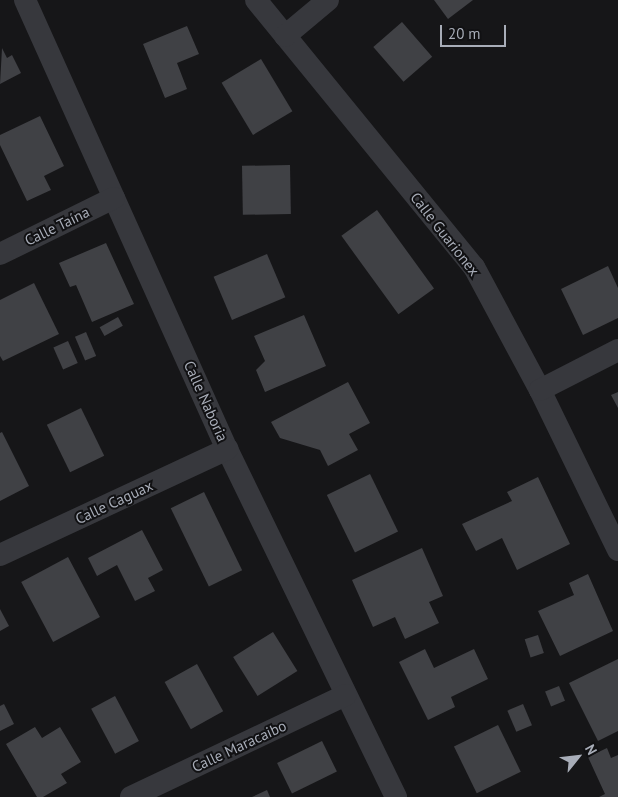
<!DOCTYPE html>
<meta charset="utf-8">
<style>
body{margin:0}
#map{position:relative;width:618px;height:797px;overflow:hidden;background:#161618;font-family:"PT Sans",sans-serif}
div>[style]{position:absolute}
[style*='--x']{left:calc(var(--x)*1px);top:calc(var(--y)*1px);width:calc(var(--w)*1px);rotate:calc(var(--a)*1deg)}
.building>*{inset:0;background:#404145;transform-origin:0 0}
.minor>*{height:22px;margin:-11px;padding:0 11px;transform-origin:11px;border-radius:11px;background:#37383d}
span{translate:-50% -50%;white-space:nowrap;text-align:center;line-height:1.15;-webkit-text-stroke:4px #111113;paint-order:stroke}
.street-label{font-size:15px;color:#a8adb8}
.north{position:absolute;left:553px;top:732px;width:50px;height:50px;-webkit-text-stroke:4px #111113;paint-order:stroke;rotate:61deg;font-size:14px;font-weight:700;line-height:20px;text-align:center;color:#a8adb8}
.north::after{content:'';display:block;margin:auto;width:18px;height:22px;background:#a8adb8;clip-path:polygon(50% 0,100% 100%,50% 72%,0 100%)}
.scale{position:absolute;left:440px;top:25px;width:66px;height:22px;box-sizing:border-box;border:2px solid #a8adb8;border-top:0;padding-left:6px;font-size:15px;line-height:18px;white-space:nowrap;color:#a8adb8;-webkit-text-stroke:4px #111113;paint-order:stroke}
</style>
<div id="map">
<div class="building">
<i style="clip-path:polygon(434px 0,473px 0,448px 19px)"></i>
<i style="left:402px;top:22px;width:46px;height:38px;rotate:49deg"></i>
<i style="clip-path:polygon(187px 26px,199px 54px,177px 63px,187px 89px,165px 98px,143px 44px)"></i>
<i style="clip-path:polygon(2px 48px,7px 58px,12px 55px,21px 73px,0 84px)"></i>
<i style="left:261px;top:59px;width:61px;height:46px;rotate:59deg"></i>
<i style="clip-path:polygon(40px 116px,64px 166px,44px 176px,51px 190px,27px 201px,0 145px,0 135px)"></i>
<i style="left:290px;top:165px;width:49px;height:48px;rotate:89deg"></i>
<i style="left:377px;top:210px;width:97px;height:44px;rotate:54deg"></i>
<i style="clip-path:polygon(106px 243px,134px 304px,92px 322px,76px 285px,70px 287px,59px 263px)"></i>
<i style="left:267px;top:254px;width:47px;height:58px;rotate:67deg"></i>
<i style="clip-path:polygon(608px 266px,618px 288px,618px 318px,583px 335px,561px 289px)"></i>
<i style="clip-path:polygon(34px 283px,59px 334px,3px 361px,0 356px,0 300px)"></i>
<i style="clip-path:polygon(304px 315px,326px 366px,265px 392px,256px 370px,265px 361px,254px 336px)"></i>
<i style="left:118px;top:317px;width:10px;height:21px;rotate:61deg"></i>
<i style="left:86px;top:332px;width:26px;height:12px;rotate:67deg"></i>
<i style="left:68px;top:341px;width:24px;height:16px;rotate:66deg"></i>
<i style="clip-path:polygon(348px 382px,370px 423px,349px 434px,358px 450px,328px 466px,320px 450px,280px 438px,271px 422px)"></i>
<i style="clip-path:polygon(618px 392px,618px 408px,611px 395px)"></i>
<i style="left:81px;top:408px;width:53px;height:38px;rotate:64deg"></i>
<i style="clip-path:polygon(2px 432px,29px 486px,0 501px,0 433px)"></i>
<i style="left:370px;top:474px;width:64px;height:48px;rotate:64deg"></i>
<i style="clip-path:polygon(538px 477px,570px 544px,517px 570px,502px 538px,476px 551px,462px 524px,512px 501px,507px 492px)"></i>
<i style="left:204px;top:492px;width:87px;height:37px;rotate:64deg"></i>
<i style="clip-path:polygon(142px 530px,163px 570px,148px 578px,155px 591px,135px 601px,117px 565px,97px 576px,88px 558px)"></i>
<i style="clip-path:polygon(422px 548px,443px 596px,429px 602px,439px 623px,405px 639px,395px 617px,373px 627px,352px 580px)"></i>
<i style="left:68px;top:557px;width:68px;height:53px;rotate:62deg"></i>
<i style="clip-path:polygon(588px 574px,613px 631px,560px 656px,538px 611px,574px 595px,569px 583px)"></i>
<i style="clip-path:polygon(0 609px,9px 626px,0 631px)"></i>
<i style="left:273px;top:632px;width:46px;height:47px;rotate:58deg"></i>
<i style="left:538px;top:635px;width:19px;height:14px;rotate:72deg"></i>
<i style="clip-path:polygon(425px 649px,434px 668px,474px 649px,488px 679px,451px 697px,455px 707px,428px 720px,399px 662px)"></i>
<i style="clip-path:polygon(618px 659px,618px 731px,598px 741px,569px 683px)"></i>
<i style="left:197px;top:664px;width:54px;height:37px;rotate:61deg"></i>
<i style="left:559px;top:686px;width:16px;height:15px;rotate:68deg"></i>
<i style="left:115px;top:696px;width:51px;height:27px;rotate:62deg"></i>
<i style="clip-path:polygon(4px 704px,14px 724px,0 731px,0 706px)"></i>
<i style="left:523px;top:704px;width:23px;height:17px;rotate:67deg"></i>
<i style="left:498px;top:725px;width:52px;height:49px;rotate:64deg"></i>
<i style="clip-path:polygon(35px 727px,42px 738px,60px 727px,81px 762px,61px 774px,67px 783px,43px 797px,37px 797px,6px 744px)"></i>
<i style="left:322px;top:741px;width:34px;height:50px;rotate:64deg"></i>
<i style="clip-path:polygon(607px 748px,611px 758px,618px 755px,618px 797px,599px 797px,605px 794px,588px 757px)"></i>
<i style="clip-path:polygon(267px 790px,270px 797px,252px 797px)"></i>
</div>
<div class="minor">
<i style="--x:25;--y:0;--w:492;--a:65.8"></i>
<i style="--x:227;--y:449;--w:387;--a:64.1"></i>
<i style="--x:256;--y:0;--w:345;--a:50.8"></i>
<i style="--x:474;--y:267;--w:140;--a:61.8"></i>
<i style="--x:540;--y:390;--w:178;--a:64"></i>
<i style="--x:285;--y:36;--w:56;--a:-39.9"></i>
<i style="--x:0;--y:254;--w:127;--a:-26.2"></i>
<i style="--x:540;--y:390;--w:88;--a:-27.1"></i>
<i style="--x:0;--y:555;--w:251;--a:-25"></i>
<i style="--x:131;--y:797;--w:238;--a:-25.4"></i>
</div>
<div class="street-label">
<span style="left:57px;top:226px;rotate:-26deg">Calle Taína</span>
<span style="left:445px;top:234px;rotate:52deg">Calle Guarionex</span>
<span style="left:206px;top:401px;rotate:66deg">Calle Naboria</span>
<span style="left:114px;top:502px;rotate:-25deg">Calle Caguax</span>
<span style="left:239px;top:746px;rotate:-25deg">Calle Maracaibo</span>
</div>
<div class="north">N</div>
<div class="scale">20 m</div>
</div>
